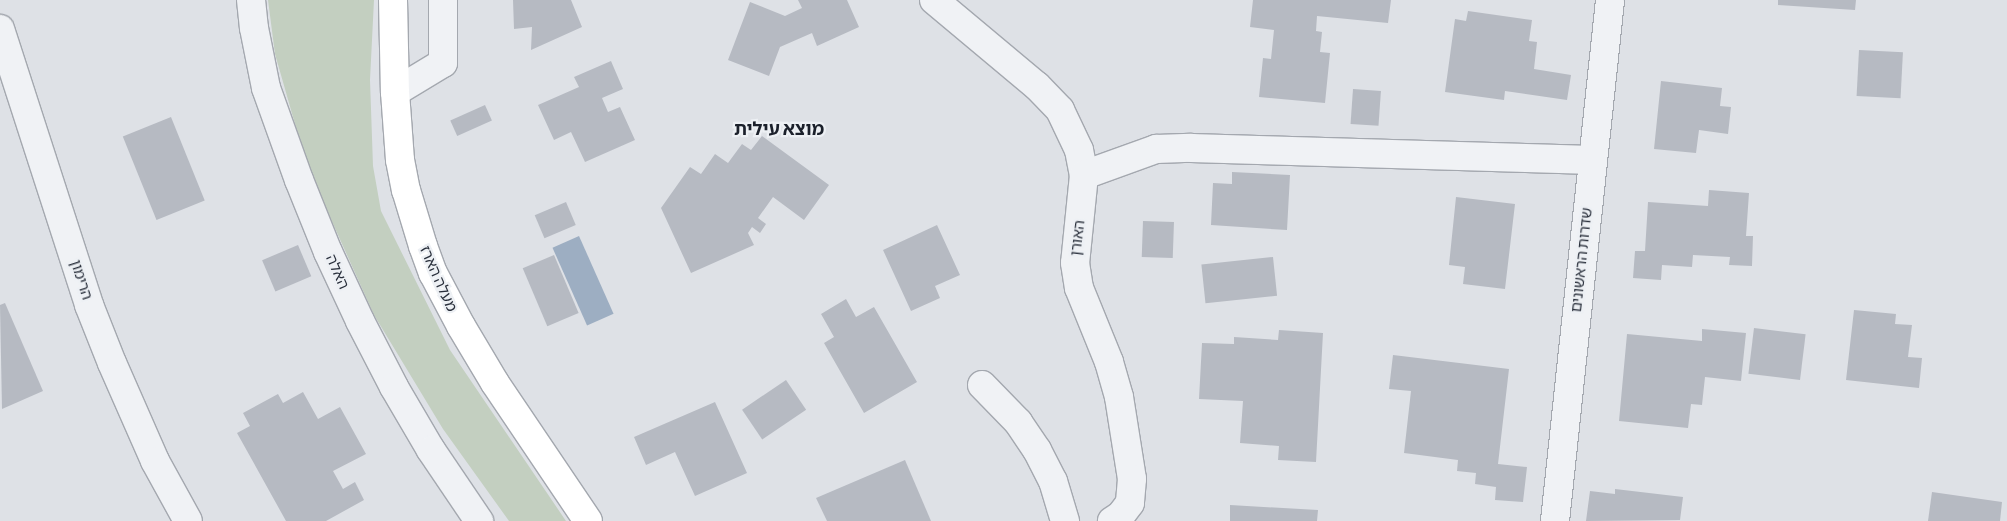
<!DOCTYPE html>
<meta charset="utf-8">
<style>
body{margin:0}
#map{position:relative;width:2007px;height:521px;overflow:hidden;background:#dee1e6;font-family:"Sofia Sans Condensed","Noto Sans Hebrew",sans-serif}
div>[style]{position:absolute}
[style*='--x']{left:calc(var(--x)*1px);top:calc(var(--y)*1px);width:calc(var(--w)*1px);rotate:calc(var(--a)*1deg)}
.green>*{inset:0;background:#c3cfc0}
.water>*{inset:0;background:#9daec2;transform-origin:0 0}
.building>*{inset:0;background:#b6bac2;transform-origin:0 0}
.roads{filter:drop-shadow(1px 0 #a4a8af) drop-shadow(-1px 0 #a4a8af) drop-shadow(0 1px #a4a8af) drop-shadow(0 -1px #a4a8af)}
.minor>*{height:28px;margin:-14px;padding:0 14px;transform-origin:14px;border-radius:14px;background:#f0f2f5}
.major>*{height:28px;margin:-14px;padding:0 14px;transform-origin:14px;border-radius:14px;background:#fff}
span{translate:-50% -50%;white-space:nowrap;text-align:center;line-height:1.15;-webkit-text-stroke:4.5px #edf0f4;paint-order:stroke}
.street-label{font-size:15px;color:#292f3b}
.quarter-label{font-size:18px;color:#1b202b;font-weight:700}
</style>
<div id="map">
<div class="green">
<i style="clip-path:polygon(268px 0,374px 0,370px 80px,373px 166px,381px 211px,450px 350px,566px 521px,509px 521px,443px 429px,374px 315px,307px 166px,275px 54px)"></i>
</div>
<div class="water">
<i style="left:579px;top:236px;width:85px;height:29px;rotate:66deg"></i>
</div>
<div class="building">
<i style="clip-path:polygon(513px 0,571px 0,582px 27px,531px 50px,532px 27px,514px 29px)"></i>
<i style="clip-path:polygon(798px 0,847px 0,859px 27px,817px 46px,812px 33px,780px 47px,769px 76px,728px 60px,750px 2px,785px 16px,802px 8px)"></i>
<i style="clip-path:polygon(1253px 0,1391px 0,1388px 23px,1317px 16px,1316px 31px,1322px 32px,1320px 52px,1330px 53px,1325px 103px,1259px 97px,1263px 58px,1271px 59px,1274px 30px,1250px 27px)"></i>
<i style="clip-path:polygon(1778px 0,1856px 0,1855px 10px,1778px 5px)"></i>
<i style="clip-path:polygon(1468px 11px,1532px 20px,1529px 41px,1537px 42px,1534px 69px,1571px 75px,1567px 100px,1505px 91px,1504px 100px,1445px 92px,1455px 19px,1466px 21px)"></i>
<i style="left:1859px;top:50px;width:44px;height:46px;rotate:3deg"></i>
<i style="clip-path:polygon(611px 61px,623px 89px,602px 98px,608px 112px,620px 107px,635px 140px,585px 162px,571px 132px,554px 140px,538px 105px,579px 87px,574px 77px)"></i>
<i style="clip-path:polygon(1661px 81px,1722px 88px,1720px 106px,1731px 107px,1728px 134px,1699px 130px,1696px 153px,1654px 149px)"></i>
<i style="left:1353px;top:89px;width:28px;height:35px;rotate:4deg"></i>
<i style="left:485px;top:105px;width:17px;height:38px;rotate:66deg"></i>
<i style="left:171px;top:117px;width:90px;height:52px;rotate:68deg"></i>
<i style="clip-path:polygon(762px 136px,829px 185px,804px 220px,773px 197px,758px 218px,766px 224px,760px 233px,752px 227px,748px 233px,754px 245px,691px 273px,661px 208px,690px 167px,701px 174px,715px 154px,728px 163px,742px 144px,751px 150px)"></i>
<i style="clip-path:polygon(1232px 172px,1290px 175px,1287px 230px,1211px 225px,1213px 183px,1232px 184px)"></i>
<i style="clip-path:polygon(1709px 190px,1749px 193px,1746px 236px,1753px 236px,1752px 266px,1729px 265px,1730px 257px,1693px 255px,1692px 267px,1662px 265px,1661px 280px,1633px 278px,1635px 251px,1645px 251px,1648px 202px,1708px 206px)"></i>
<i style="clip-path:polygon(1456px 197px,1515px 204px,1505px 289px,1463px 284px,1465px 267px,1449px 265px)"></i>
<i style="left:566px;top:202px;width:25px;height:34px;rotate:67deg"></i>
<i style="left:1143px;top:221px;width:31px;height:36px;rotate:2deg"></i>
<i style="clip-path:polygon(937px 225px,960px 275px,935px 286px,940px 298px,911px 311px,883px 250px)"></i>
<i style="left:298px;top:245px;width:34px;height:39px;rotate:67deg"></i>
<i style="left:554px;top:255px;width:63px;height:34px;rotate:67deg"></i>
<i style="left:1273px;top:257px;width:39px;height:72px;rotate:84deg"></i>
<i style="clip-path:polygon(846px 299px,856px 317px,874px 307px,917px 382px,864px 413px,824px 343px,834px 337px,821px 314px)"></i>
<i style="clip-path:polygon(5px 303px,43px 391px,2px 409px,0 305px)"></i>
<i style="clip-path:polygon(1854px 310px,1896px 314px,1895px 324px,1912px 325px,1908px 357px,1922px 358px,1919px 388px,1846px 380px)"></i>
<i style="left:1754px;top:328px;width:52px;height:46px;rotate:7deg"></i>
<i style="clip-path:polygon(1702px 329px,1746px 333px,1741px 381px,1705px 377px,1702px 405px,1691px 404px,1688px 428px,1619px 421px,1627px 334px,1702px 341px)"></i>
<i style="clip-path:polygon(1279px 330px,1323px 333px,1316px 462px,1278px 460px,1279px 446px,1240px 443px,1243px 401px,1199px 399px,1202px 343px,1234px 344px,1234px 337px,1278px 340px)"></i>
<i style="clip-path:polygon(1393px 355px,1509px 369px,1498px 464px,1527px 467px,1523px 502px,1495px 500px,1496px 487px,1475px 484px,1476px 473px,1457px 471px,1458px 460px,1404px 453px,1411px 391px,1389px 389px)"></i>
<i style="left:786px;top:380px;width:36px;height:53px;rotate:56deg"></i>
<i style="clip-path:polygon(303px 392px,318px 419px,340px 407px,366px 454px,333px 471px,343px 489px,355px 482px,364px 500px,326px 521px,286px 521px,237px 433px,250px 426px,243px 413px,278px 394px,283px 403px)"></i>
<i style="clip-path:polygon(715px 402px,747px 473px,695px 496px,675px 452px,646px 465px,634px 437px)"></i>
<i style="clip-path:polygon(905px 460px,931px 521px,827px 521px,816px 498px)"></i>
<i style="clip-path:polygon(1615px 489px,1683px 497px,1680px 520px,1586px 521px,1590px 491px,1615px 494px)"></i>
<i style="clip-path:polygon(1932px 492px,2002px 502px,2000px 521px,1928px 521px)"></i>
<i style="clip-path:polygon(1230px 505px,1318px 510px,1317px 521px,1230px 521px)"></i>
</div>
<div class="roads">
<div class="minor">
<i style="--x:251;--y:0;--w:28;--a:84"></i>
<i style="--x:254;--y:28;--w:61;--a:78.7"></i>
<i style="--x:266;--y:88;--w:98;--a:70.3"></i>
<i style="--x:299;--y:180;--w:78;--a:68.1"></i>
<i style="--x:328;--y:252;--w:76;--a:65.1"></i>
<i style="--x:360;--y:321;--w:74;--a:62.7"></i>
<i style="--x:394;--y:387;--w:73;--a:59.6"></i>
<i style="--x:431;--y:450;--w:86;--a:55.9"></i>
<i style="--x:934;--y:0;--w:134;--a:39.9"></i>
<i style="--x:1037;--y:86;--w:33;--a:46"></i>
<i style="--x:1060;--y:110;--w:44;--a:64.6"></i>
<i style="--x:1079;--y:150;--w:25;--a:79"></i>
<i style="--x:1084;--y:175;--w:88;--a:95.8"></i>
<i style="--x:1075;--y:263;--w:25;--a:81"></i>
<i style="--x:1079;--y:288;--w:80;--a:67.9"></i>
<i style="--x:1109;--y:362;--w:36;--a:74"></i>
<i style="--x:1119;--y:397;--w:83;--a:81"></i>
<i style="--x:1132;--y:479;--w:24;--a:95"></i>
<i style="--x:1130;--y:503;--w:15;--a:127"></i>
<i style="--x:1121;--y:515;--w:11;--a:146"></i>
<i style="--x:0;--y:29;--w:290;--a:72.1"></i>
<i style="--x:89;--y:305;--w:62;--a:68.4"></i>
<i style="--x:112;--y:363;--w:107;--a:66.3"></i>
<i style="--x:155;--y:461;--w:68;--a:61.2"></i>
<i style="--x:395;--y:92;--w:56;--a:-31.1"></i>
<i style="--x:443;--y:63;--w:63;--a:-90"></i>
<i style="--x:1084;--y:175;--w:77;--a:-19.9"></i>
<i style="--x:1156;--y:149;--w:35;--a:-2"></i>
<i style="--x:1191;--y:148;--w:402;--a:1.7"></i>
<i style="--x:982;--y:385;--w:52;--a:45.8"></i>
<i style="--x:1018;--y:422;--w:34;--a:56"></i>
<i style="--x:1037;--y:450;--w:35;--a:63"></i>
<i style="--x:1053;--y:481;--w:42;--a:73.3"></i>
<i style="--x:1555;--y:521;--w:524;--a:-83.97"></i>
</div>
<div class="major">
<i style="--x:393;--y:0;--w:92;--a:88.8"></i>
<i style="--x:395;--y:92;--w:68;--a:85.8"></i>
<i style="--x:400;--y:160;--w:31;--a:79"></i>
<i style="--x:406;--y:190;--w:59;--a:73.1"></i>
<i style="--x:423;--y:246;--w:29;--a:70"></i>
<i style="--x:433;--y:273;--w:60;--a:62.2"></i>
<i style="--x:461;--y:326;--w:66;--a:59.2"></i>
<i style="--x:495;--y:383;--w:166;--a:56"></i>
</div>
</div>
<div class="street-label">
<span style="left:1078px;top:238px;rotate:-83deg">האורן</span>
<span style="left:1582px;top:260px;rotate:-84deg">שדרות הראשונים</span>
<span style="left:337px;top:272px;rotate:66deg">האלה</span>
<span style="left:438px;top:279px;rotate:66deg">מעלה הארז</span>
<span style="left:81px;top:280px;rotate:72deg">הרימון</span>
</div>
<div class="quarter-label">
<span style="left:779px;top:130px">מוצא עילית</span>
</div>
</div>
